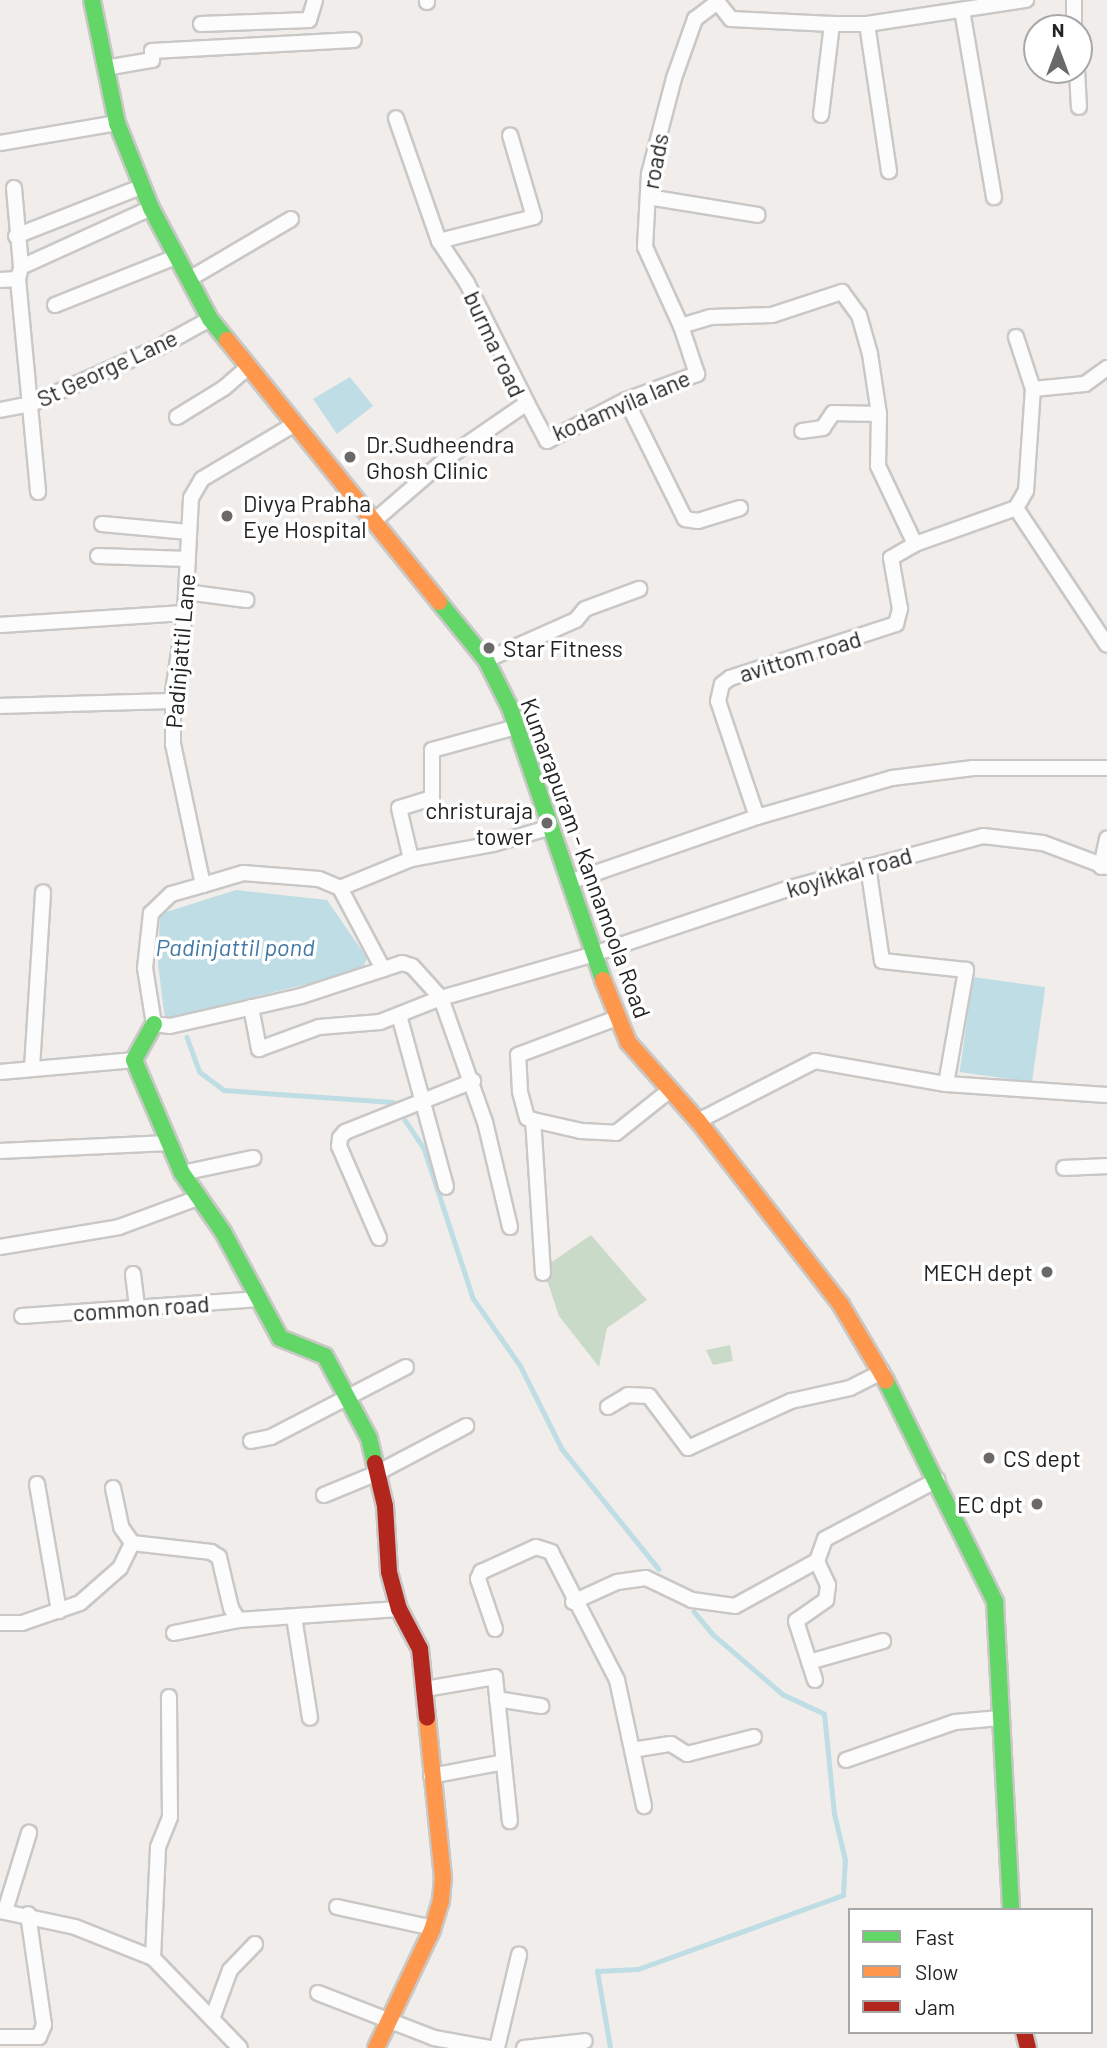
<!DOCTYPE html>
<style>
body{margin:0}
#map{position:relative;width:1107px;height:2048px;overflow:hidden;background:#f0edea;font-family:Barlow,sans-serif}
div>[style]{position:absolute}
[style*='--x']{left:calc(var(--x)*1px);top:calc(var(--y)*1px);width:calc(var(--w)*1px);rotate:calc(var(--a)*1deg)}
.cemetery>*{inset:0;background:#c9dbc8}
.water>*{inset:0;background:#bedde4;transform-origin:0 0}
.stream>*{height:4.5px;margin:-2.25px;padding:0 2.25px;transform-origin:2.25px;border-radius:2.25px;background:#bedde4}
.roads{filter:drop-shadow(2px 0 #c9c8c6) drop-shadow(-2px 0 #c9c8c6) drop-shadow(0 2px #c9c8c6) drop-shadow(0 -2px #c9c8c6)}
.street>*{height:14px;margin:-7px;padding:0 7px;transform-origin:7px;border-radius:7px;background:#fdfcfc}
.fast>*{height:16px;margin:-8px;padding:0 8px;transform-origin:8px;border-radius:8px;background:#63d668}
.slow>*{height:16px;margin:-8px;padding:0 8px;transform-origin:8px;border-radius:8px;background:#ff974d}
.jam>*{height:16px;margin:-8px;padding:0 8px;transform-origin:8px;border-radius:8px;background:#b3261e}
.dots>*{width:19px;height:19px;translate:-50% -50%;box-sizing:border-box;border:4px solid #fff;border-radius:50%}
span{translate:-50% -50%;white-space:nowrap;text-align:center;line-height:1.15;-webkit-text-stroke:7px #fff;paint-order:stroke}
.street-label{font-size:23px;color:#222}
.poi-label{font-size:23px;color:#222}
.left{translate:0 -50%;text-align:left}
.right{translate:-100% -50%;text-align:right}
.water-label{font-size:24px;color:#4379a6;font-style:italic}
.legend{position:absolute;left:848px;top:1908px;width:245px;height:126px;box-sizing:border-box;background:#fff;border:2px solid #a7a7a7;margin:0;padding:9px 12px;list-style:none;font-size:21px;color:#222}
.legend li{display:flex;align-items:center;gap:14px;height:35px}
.legend b{width:35px;border:2px solid #a7a7a7}
.north{position:absolute;left:1023px;top:14px;width:70px;height:70px;box-sizing:border-box;background:#fff;border:2px solid #a7a7a7;border-radius:50%;rotate:0deg;font-size:19px;font-weight:700;line-height:28px;text-align:center;color:#222}
.north::after{content:'';display:block;margin:auto;width:24px;height:32px;background:#6a6968;clip-path:polygon(50% 0,100% 100%,50% 72%,0 100%)}
</style>
<div id="map">
<div class="cemetery">
<i style="clip-path:polygon(591px 1235px,647px 1300px,607px 1328px,599px 1367px,559px 1316px,543px 1268px)"></i>
<i style="clip-path:polygon(730px 1345px,733px 1361px,713px 1365px,706px 1350px)"></i>
</div>
<div class="water">
<i style="clip-path:polygon(350px 377px,373px 406px,337px 434px,313px 399px)"></i>
<i style="clip-path:polygon(236px 890px,327px 900px,367px 958px,364px 965px,343px 975px,165px 1019px,158px 964px,160px 914px)"></i>
<i style="left:973px;top:977px;width:73px;height:96px;rotate:8deg"></i>
</div>
<div class="stream">
<i style="--x:187;--y:1037;--w:37;--a:70"></i>
<i style="--x:200;--y:1072;--w:30;--a:37"></i>
<i style="--x:224;--y:1090;--w:169;--a:4.1"></i>
<i style="--x:405;--y:1120;--w:34;--a:56"></i>
<i style="--x:424;--y:1148;--w:158;--a:71.9"></i>
<i style="--x:473;--y:1298;--w:82;--a:55"></i>
<i style="--x:520;--y:1365;--w:94;--a:63.4"></i>
<i style="--x:562;--y:1449;--w:154;--a:51.1"></i>
<i style="--x:610;--y:2048;--w:78;--a:-99.6"></i>
<i style="--x:597;--y:1971;--w:41;--a:-2.8"></i>
<i style="--x:638;--y:1969;--w:218;--a:-19.8"></i>
<i style="--x:843;--y:1895;--w:35;--a:-87"></i>
<i style="--x:845;--y:1860;--w:47;--a:-103.4"></i>
<i style="--x:834;--y:1814;--w:100;--a:-95.7"></i>
<i style="--x:824;--y:1714;--w:45;--a:-155.1"></i>
<i style="--x:783;--y:1695;--w:92;--a:-139.4"></i>
<i style="--x:713;--y:1635;--w:30;--a:-130"></i>
</div>
<div class="roads">
<div class="street">
<i style="--x:427;--y:0;--w:2;--a:90"></i>
<i style="--x:716;--y:0;--w:24;--a:52"></i>
<i style="--x:731;--y:19;--w:101;--a:2.8"></i>
<i style="--x:832;--y:24;--w:35;--a:0"></i>
<i style="--x:867;--y:24;--w:161;--a:-8.6"></i>
<i style="--x:1074;--y:0;--w:28;--a:90"></i>
<i style="--x:962;--y:10;--w:190;--a:80.3"></i>
<i style="--x:201;--y:24;--w:108;--a:-2.1"></i>
<i style="--x:309;--y:20;--w:21;--a:-73"></i>
<i style="--x:867;--y:24;--w:149;--a:81.5"></i>
<i style="--x:105;--y:68;--w:48;--a:-9.7"></i>
<i style="--x:152;--y:60;--w:9;--a:-90"></i>
<i style="--x:152;--y:51;--w:202;--a:-3.1"></i>
<i style="--x:1077;--y:70;--w:37;--a:87"></i>
<i style="--x:821;--y:115;--w:92;--a:-83.1"></i>
<i style="--x:0;--y:143;--w:119;--a:-9.7"></i>
<i style="--x:14;--y:188;--w:79;--a:84.9"></i>
<i style="--x:21;--y:267;--w:143;--a:-24.4"></i>
<i style="--x:648;--y:197;--w:111;--a:9.3"></i>
<i style="--x:16;--y:236;--w:136;--a:-21.5"></i>
<i style="--x:439;--y:241;--w:98;--a:-14.2"></i>
<i style="--x:534;--y:217;--w:85;--a:-106.3"></i>
<i style="--x:191;--y:278;--w:116;--a:-30.5"></i>
<i style="--x:18;--y:279;--w:214;--a:84.6"></i>
<i style="--x:0;--y:280;--w:18;--a:-3"></i>
<i style="--x:18;--y:279;--w:8;--a:-76"></i>
<i style="--x:55;--y:305;--w:132;--a:-21.7"></i>
<i style="--x:681;--y:326;--w:87;--a:-114.5"></i>
<i style="--x:645;--y:247;--w:73;--a:-86.9"></i>
<i style="--x:649;--y:174;--w:99;--a:-75.4"></i>
<i style="--x:674;--y:78;--w:63;--a:-70.4"></i>
<i style="--x:695;--y:19;--w:25;--a:-37"></i>
<i style="--x:1016;--y:337;--w:55;--a:71.9"></i>
<i style="--x:626;--y:400;--w:133;--a:63.6"></i>
<i style="--x:685;--y:519;--w:13;--a:9"></i>
<i style="--x:698;--y:521;--w:44;--a:-17.2"></i>
<i style="--x:527;--y:403;--w:43;--a:62.2"></i>
<i style="--x:547;--y:441;--w:89;--a:-27.4"></i>
<i style="--x:626;--y:400;--w:76;--a:-20.1"></i>
<i style="--x:697;--y:374;--w:51;--a:-108.4"></i>
<i style="--x:681;--y:326;--w:31;--a:-17"></i>
<i style="--x:711;--y:317;--w:61;--a:-1.9"></i>
<i style="--x:772;--y:315;--w:74;--a:-18.2"></i>
<i style="--x:842;--y:292;--w:29;--a:54"></i>
<i style="--x:859;--y:315;--w:41;--a:74.2"></i>
<i style="--x:870;--y:354;--w:61;--a:81.5"></i>
<i style="--x:0;--y:410;--w:32;--a:-11"></i>
<i style="--x:31;--y:404;--w:140;--a:-24"></i>
<i style="--x:159;--y:347;--w:58;--a:-28.8"></i>
<i style="--x:177;--y:417;--w:55;--a:-31.7"></i>
<i style="--x:224;--y:388;--w:33;--a:-41"></i>
<i style="--x:295;--y:424;--w:108;--a:149.4"></i>
<i style="--x:202;--y:479;--w:22;--a:120"></i>
<i style="--x:191;--y:498;--w:115;--a:93"></i>
<i style="--x:185;--y:613;--w:79;--a:98.7"></i>
<i style="--x:173;--y:691;--w:53;--a:90"></i>
<i style="--x:173;--y:744;--w:144;--a:78"></i>
<i style="--x:203;--y:885;--w:33;--a:164"></i>
<i style="--x:171;--y:894;--w:28;--a:136"></i>
<i style="--x:151;--y:913;--w:55;--a:96.2"></i>
<i style="--x:145;--y:968;--w:57;--a:80.9"></i>
<i style="--x:154;--y:1024;--w:16;--a:7"></i>
<i style="--x:170;--y:1026;--w:134;--a:-12.9"></i>
<i style="--x:301;--y:996;--w:106;--a:-18.1"></i>
<i style="--x:402;--y:963;--w:10;--a:17"></i>
<i style="--x:412;--y:966;--w:43;--a:47.8"></i>
<i style="--x:441;--y:998;--w:159;--a:-16"></i>
<i style="--x:594;--y:954;--w:207;--a:-18.6"></i>
<i style="--x:790;--y:888;--w:200;--a:-15.1"></i>
<i style="--x:983;--y:836;--w:60;--a:6.7"></i>
<i style="--x:1043;--y:843;--w:68;--a:20.6"></i>
<i style="--x:1016;--y:508;--w:164;--a:56.4"></i>
<i style="--x:374;--y:521;--w:96;--a:-40.8"></i>
<i style="--x:447;--y:458;--w:97;--a:-34.5"></i>
<i style="--x:527;--y:403;--w:134;--a:-116.6"></i>
<i style="--x:467;--y:283;--w:50;--a:-123.7"></i>
<i style="--x:439;--y:241;--w:130;--a:-109.3"></i>
<i style="--x:102;--y:524;--w:87;--a:5.3"></i>
<i style="--x:915;--y:544;--w:107;--a:-19.6"></i>
<i style="--x:1016;--y:508;--w:20;--a:-60"></i>
<i style="--x:1026;--y:491;--w:102;--a:-86.1"></i>
<i style="--x:1033;--y:389;--w:52;--a:-5.5"></i>
<i style="--x:1085;--y:384;--w:27;--a:-36"></i>
<i style="--x:98;--y:556;--w:90;--a:1.9"></i>
<i style="--x:186;--y:592;--w:61;--a:7.6"></i>
<i style="--x:0;--y:625;--w:185;--a:-3.7"></i>
<i style="--x:486;--y:660;--w:98;--a:-24"></i>
<i style="--x:576;--y:620;--w:14;--a:-51"></i>
<i style="--x:585;--y:609;--w:58;--a:-20.3"></i>
<i style="--x:0;--y:706;--w:173;--a:-1.7"></i>
<i style="--x:516;--y:727;--w:87;--a:164.7"></i>
<i style="--x:432;--y:750;--w:48;--a:90"></i>
<i style="--x:432;--y:798;--w:34;--a:163"></i>
<i style="--x:399;--y:808;--w:52;--a:76.8"></i>
<i style="--x:411;--y:859;--w:83;--a:-10.4"></i>
<i style="--x:493;--y:844;--w:60;--a:-16.3"></i>
<i style="--x:757;--y:817;--w:141;--a:-16.1"></i>
<i style="--x:892;--y:778;--w:82;--a:-7"></i>
<i style="--x:973;--y:768;--w:134;--a:0"></i>
<i style="--x:1101;--y:867;--w:29;--a:-78"></i>
<i style="--x:569;--y:882;--w:199;--a:-19.1"></i>
<i style="--x:757;--y:817;--w:122;--a:-108.6"></i>
<i style="--x:718;--y:701;--w:17;--a:-77"></i>
<i style="--x:722;--y:684;--w:10;--a:-37"></i>
<i style="--x:730;--y:678;--w:175;--a:-18"></i>
<i style="--x:896;--y:624;--w:16;--a:-75"></i>
<i style="--x:900;--y:609;--w:52;--a:-100"></i>
<i style="--x:891;--y:558;--w:28;--a:-30"></i>
<i style="--x:915;--y:544;--w:86;--a:-115.4"></i>
<i style="--x:878;--y:466;--w:52;--a:-88.9"></i>
<i style="--x:879;--y:414;--w:46;--a:-178.8"></i>
<i style="--x:833;--y:413;--w:18;--a:124"></i>
<i style="--x:823;--y:428;--w:21;--a:172"></i>
<i style="--x:203;--y:885;--w:42;--a:-16.7"></i>
<i style="--x:243;--y:873;--w:76;--a:4.5"></i>
<i style="--x:319;--y:879;--w:23;--a:23"></i>
<i style="--x:340;--y:888;--w:92;--a:62"></i>
<i style="--x:340;--y:888;--w:77;--a:-22.2"></i>
<i style="--x:251;--y:1007;--w:43;--a:79.2"></i>
<i style="--x:259;--y:1049;--w:64;--a:-20.1"></i>
<i style="--x:319;--y:1027;--w:61;--a:-4.7"></i>
<i style="--x:380;--y:1022;--w:66;--a:-21.5"></i>
<i style="--x:441;--y:998;--w:132;--a:70.5"></i>
<i style="--x:485;--y:1122;--w:108;--a:76.6"></i>
<i style="--x:399;--y:1015;--w:178;--a:74.7"></i>
<i style="--x:32;--y:1068;--w:176;--a:-86.4"></i>
<i style="--x:0;--y:1072;--w:135;--a:-5.1"></i>
<i style="--x:946;--y:1084;--w:161;--a:3.9"></i>
<i style="--x:533;--y:1120;--w:6;--a:-162"></i>
<i style="--x:527;--y:1118;--w:28;--a:-105"></i>
<i style="--x:520;--y:1091;--w:36;--a:-93"></i>
<i style="--x:518;--y:1055;--w:106;--a:-20.5"></i>
<i style="--x:698;--y:1121;--w:131;--a:-27.1"></i>
<i style="--x:815;--y:1061;--w:133;--a:10"></i>
<i style="--x:946;--y:1084;--w:116;--a:-80"></i>
<i style="--x:966;--y:970;--w:84;--a:-173.9"></i>
<i style="--x:882;--y:961;--w:96;--a:-98.4"></i>
<i style="--x:0;--y:1151;--w:168;--a:-2.7"></i>
<i style="--x:1064;--y:1168;--w:43;--a:-2.7"></i>
<i style="--x:182;--y:1173;--w:73;--a:-11.9"></i>
<i style="--x:379;--y:1238;--w:100;--a:-113.5"></i>
<i style="--x:339;--y:1146;--w:8;--a:-83"></i>
<i style="--x:340;--y:1138;--w:8;--a:-50"></i>
<i style="--x:345;--y:1132;--w:138;--a:-21.7"></i>
<i style="--x:0;--y:1247;--w:121;--a:-9.5"></i>
<i style="--x:119;--y:1227;--w:84;--a:-20.2"></i>
<i style="--x:543;--y:1273;--w:153;--a:-93.7"></i>
<i style="--x:533;--y:1120;--w:49;--a:12.9"></i>
<i style="--x:581;--y:1131;--w:35;--a:3"></i>
<i style="--x:616;--y:1133;--w:69;--a:-38.5"></i>
<i style="--x:133;--y:1274;--w:34;--a:83"></i>
<i style="--x:22;--y:1316;--w:238;--a:-4.1"></i>
<i style="--x:608;--y:1407;--w:23;--a:-31"></i>
<i style="--x:628;--y:1395;--w:21;--a:3"></i>
<i style="--x:649;--y:1396;--w:65;--a:53.1"></i>
<i style="--x:688;--y:1448;--w:113;--a:-24.5"></i>
<i style="--x:791;--y:1401;--w:60;--a:-12.4"></i>
<i style="--x:850;--y:1388;--w:36;--a:-27"></i>
<i style="--x:251;--y:1441;--w:20;--a:-11"></i>
<i style="--x:271;--y:1437;--w:152;--a:-27.4"></i>
<i style="--x:37;--y:1484;--w:129;--a:80.2"></i>
<i style="--x:113;--y:1488;--w:40;--a:78"></i>
<i style="--x:121;--y:1527;--w:19;--a:55"></i>
<i style="--x:132;--y:1543;--w:80;--a:6.5"></i>
<i style="--x:211;--y:1552;--w:9;--a:32"></i>
<i style="--x:219;--y:1557;--w:52;--a:76.8"></i>
<i style="--x:231;--y:1608;--w:14;--a:60"></i>
<i style="--x:238;--y:1620;--w:161;--a:-3.9"></i>
<i style="--x:324;--y:1495;--w:57;--a:-22.5"></i>
<i style="--x:377;--y:1473;--w:101;--a:-27.8"></i>
<i style="--x:573;--y:1602;--w:48;--a:-24.4"></i>
<i style="--x:617;--y:1582;--w:29;--a:-8"></i>
<i style="--x:646;--y:1578;--w:51;--a:25.6"></i>
<i style="--x:692;--y:1600;--w:43;--a:7.9"></i>
<i style="--x:735;--y:1606;--w:94;--a:-28.8"></i>
<i style="--x:817;--y:1561;--w:23;--a:-70"></i>
<i style="--x:825;--y:1539;--w:127;--a:-27.8"></i>
<i style="--x:294;--y:1617;--w:102;--a:81"></i>
<i style="--x:0;--y:1623;--w:22;--a:0"></i>
<i style="--x:22;--y:1623;--w:61;--a:-19"></i>
<i style="--x:80;--y:1603;--w:53;--a:-41.2"></i>
<i style="--x:120;--y:1568;--w:28;--a:-64"></i>
<i style="--x:495;--y:1629;--w:53;--a:-108.8"></i>
<i style="--x:478;--y:1579;--w:8;--a:-67"></i>
<i style="--x:481;--y:1572;--w:60;--a:-24.4"></i>
<i style="--x:536;--y:1547;--w:16;--a:18"></i>
<i style="--x:551;--y:1552;--w:144;--a:62.7"></i>
<i style="--x:617;--y:1680;--w:129;--a:77.9"></i>
<i style="--x:174;--y:1633;--w:65;--a:-11.5"></i>
<i style="--x:809;--y:1662;--w:77;--a:-15.8"></i>
<i style="--x:815;--y:1680;--w:62;--a:-107.9"></i>
<i style="--x:796;--y:1621;--w:37;--a:-35"></i>
<i style="--x:826;--y:1600;--w:15;--a:-82"></i>
<i style="--x:828;--y:1585;--w:26;--a:-115"></i>
<i style="--x:425;--y:1689;--w:71;--a:-9.7"></i>
<i style="--x:495;--y:1677;--w:145;--a:84.1"></i>
<i style="--x:497;--y:1699;--w:45;--a:9"></i>
<i style="--x:632;--y:1750;--w:39;--a:-9"></i>
<i style="--x:671;--y:1744;--w:19;--a:32"></i>
<i style="--x:687;--y:1754;--w:69;--a:-14.2"></i>
<i style="--x:846;--y:1760;--w:115;--a:-19.2"></i>
<i style="--x:955;--y:1722;--w:45;--a:-5.1"></i>
<i style="--x:431;--y:1776;--w:74;--a:-10.9"></i>
<i style="--x:337;--y:1907;--w:98;--a:12.3"></i>
<i style="--x:0;--y:1911;--w:77;--a:12"></i>
<i style="--x:75;--y:1927;--w:84;--a:21.7"></i>
<i style="--x:153;--y:1958;--w:125;--a:46"></i>
<i style="--x:5;--y:1911;--w:82;--a:-72.9"></i>
<i style="--x:153;--y:1958;--w:111;--a:-87.4"></i>
<i style="--x:158;--y:1847;--w:32;--a:-68"></i>
<i style="--x:170;--y:1817;--w:120;--a:-90.5"></i>
<i style="--x:318;--y:1993;--w:124;--a:21.2"></i>
<i style="--x:434;--y:2038;--w:58;--a:10"></i>
<i style="--x:212;--y:2019;--w:52;--a:-69.8"></i>
<i style="--x:230;--y:1970;--w:36;--a:-46"></i>
<i style="--x:0;--y:2037;--w:39;--a:0"></i>
<i style="--x:39;--y:2037;--w:13;--a:-67"></i>
<i style="--x:44;--y:2025;--w:112;--a:-98.2"></i>
<i style="--x:497;--y:2048;--w:96;--a:-76.7"></i>
<i style="--x:524;--y:2048;--w:61;--a:-6.5"></i>
</div>
<div class="fast">
<i style="--x:92;--y:0;--w:126;--a:78.5"></i>
<i style="--x:117;--y:123;--w:92;--a:68.2"></i>
<i style="--x:151;--y:208;--w:126;--a:62"></i>
<i style="--x:210;--y:319;--w:27;--a:51"></i>
<i style="--x:439;--y:602;--w:75;--a:51"></i>
<i style="--x:486;--y:660;--w:54;--a:63.4"></i>
<i style="--x:510;--y:708;--w:287;--a:71.1"></i>
<i style="--x:154;--y:1024;--w:41;--a:119.1"></i>
<i style="--x:134;--y:1060;--w:123;--a:67"></i>
<i style="--x:182;--y:1173;--w:72;--a:55.2"></i>
<i style="--x:223;--y:1232;--w:120;--a:61.7"></i>
<i style="--x:280;--y:1338;--w:48;--a:21.8"></i>
<i style="--x:325;--y:1356;--w:93;--a:61.8"></i>
<i style="--x:369;--y:1438;--w:26;--a:77"></i>
<i style="--x:886;--y:1381;--w:246;--a:63.7"></i>
<i style="--x:995;--y:1602;--w:308;--a:87"></i>
</div>
<div class="slow">
<i style="--x:227;--y:340;--w:337;--a:51"></i>
<i style="--x:603;--y:980;--w:67;--a:68"></i>
<i style="--x:628;--y:1042;--w:106;--a:48.5"></i>
<i style="--x:698;--y:1121;--w:233;--a:52.1"></i>
<i style="--x:841;--y:1305;--w:88;--a:59.4"></i>
<i style="--x:376;--y:2048;--w:131;--a:-64.6"></i>
<i style="--x:432;--y:1930;--w:31;--a:-73"></i>
<i style="--x:441;--y:1900;--w:22;--a:-85"></i>
<i style="--x:443;--y:1878;--w:161;--a:-95.7"></i>
</div>
<div class="jam">
<i style="--x:375;--y:1463;--w:44;--a:76.9"></i>
<i style="--x:385;--y:1506;--w:66;--a:86.5"></i>
<i style="--x:389;--y:1572;--w:38;--a:75"></i>
<i style="--x:399;--y:1609;--w:45;--a:62.3"></i>
<i style="--x:420;--y:1649;--w:69;--a:84.2"></i>
<i style="--x:1024;--y:2032;--w:16;--a:76"></i>
</div>
</div>
<div class="dots">
<i style="left:350px;top:457px;background:#6a6968"></i>
<i style="left:227px;top:516px;background:#6a6968"></i>
<i style="left:489px;top:648px;background:#6a6968"></i>
<i style="left:547px;top:823px;background:#6a6968"></i>
<i style="left:1047px;top:1272px;background:#6a6968"></i>
<i style="left:989px;top:1458px;background:#6a6968"></i>
<i style="left:1037px;top:1504px;background:#6a6968"></i>
</div>
<div class="street-label">
<span style="left:655px;top:161px;rotate:-79deg">roads</span>
<span style="left:495px;top:344px;rotate:65deg">burma road</span>
<span style="left:107px;top:368px;rotate:-25deg">St George Lane</span>
<span style="left:621px;top:405px;rotate:-23deg">kodamvila lane</span>
<span style="left:180px;top:651px;rotate:-85deg">Padinjattil Lane</span>
<span style="left:800px;top:656px;rotate:-17deg">avittom road</span>
<span style="left:586px;top:858px;rotate:70deg">Kumarapuram - Kannamoola Road</span>
<span style="left:849px;top:872px;rotate:-16deg">koyikkal road</span>
<span style="left:141px;top:1308px;rotate:-4deg">common road</span>
</div>
<div class="poi-label">
<span class="left" style="left:366px;top:457px">Dr.Sudheendra<br>Ghosh Clinic</span>
<span class="left" style="left:243px;top:516px">Divya Prabha<br>Eye Hospital</span>
<span class="left" style="left:503px;top:648px">Star Fitness</span>
<span class="right" style="left:533px;top:823px">christuraja<br>tower</span>
<span class="right" style="left:1033px;top:1272px">MECH dept</span>
<span class="left" style="left:1003px;top:1458px">CS dept</span>
<span class="right" style="left:1023px;top:1504px">EC dpt</span>
</div>
<div class="water-label">
<span style="left:235px;top:947px">Padinjattil pond</span>
</div>
<ul class="legend">
<li><b style="height:9px;background:#63d668"></b>Fast</li>
<li><b style="height:9px;background:#ff974d"></b>Slow</li>
<li><b style="height:9px;background:#b3261e"></b>Jam</li>
</ul>
<div class="north">N</div>
</div>
